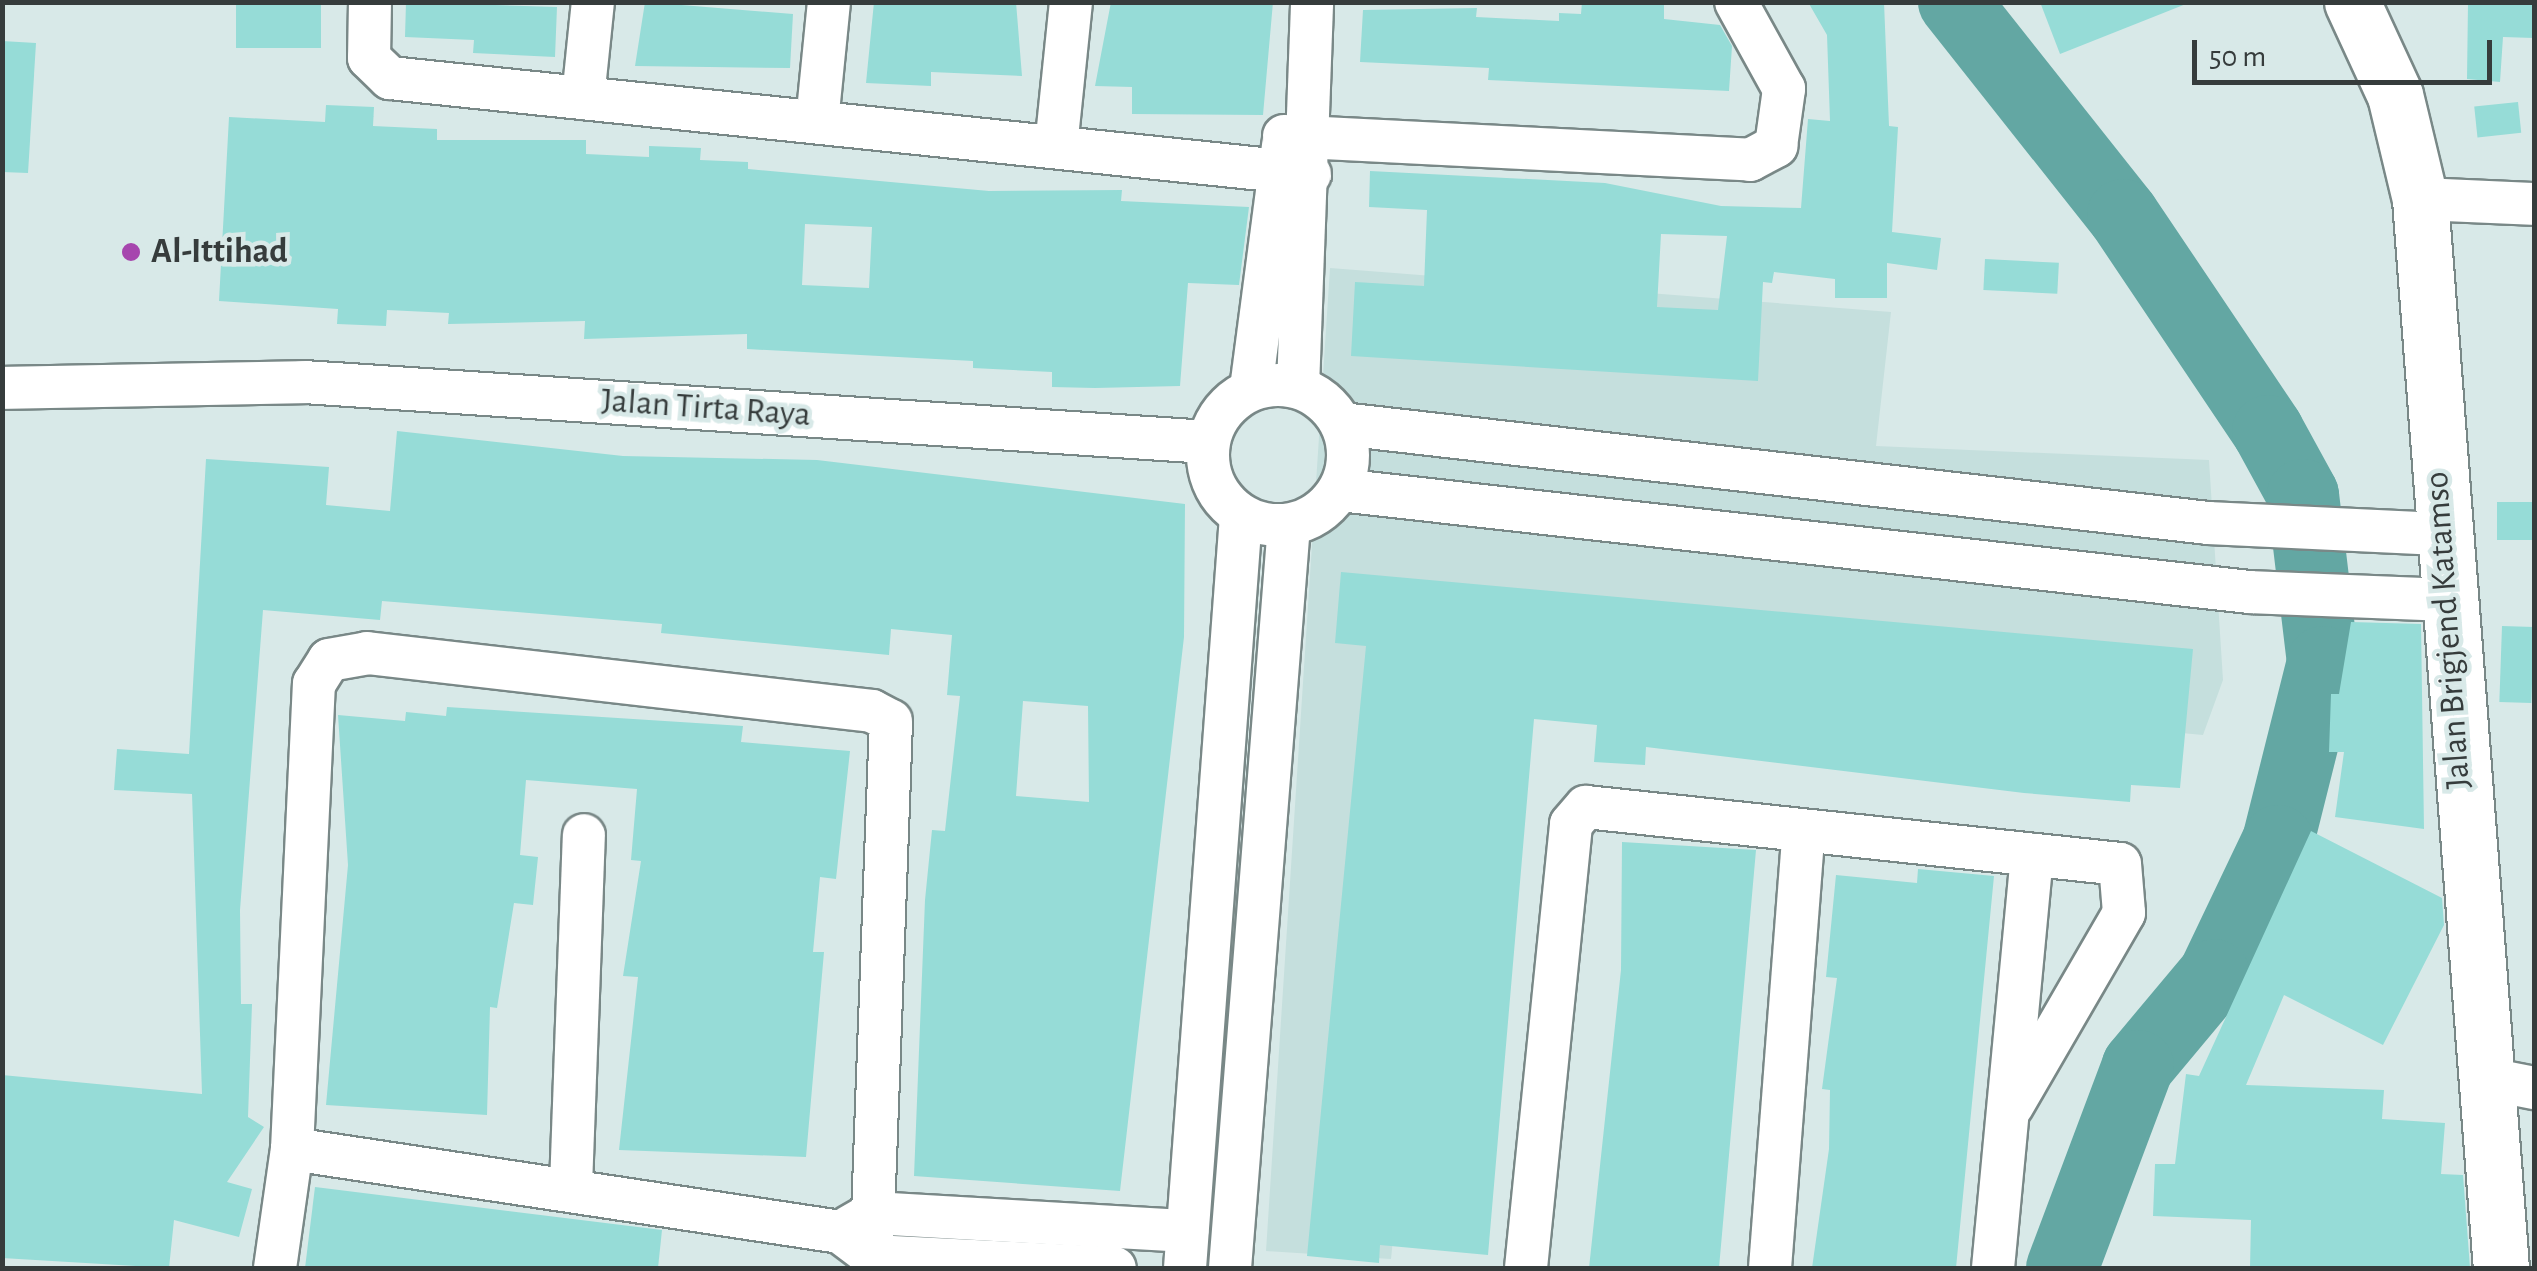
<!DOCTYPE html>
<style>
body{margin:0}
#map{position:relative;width:2537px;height:1271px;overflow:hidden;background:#d8e9e8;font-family:"Alegreya Sans",sans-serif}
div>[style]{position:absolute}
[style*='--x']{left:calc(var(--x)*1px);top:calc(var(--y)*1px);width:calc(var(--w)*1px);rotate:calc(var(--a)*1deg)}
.built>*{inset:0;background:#c5dfdd}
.river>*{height:72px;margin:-36px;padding:0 36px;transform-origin:36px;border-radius:36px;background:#63a7a3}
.building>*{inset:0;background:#96dcd7;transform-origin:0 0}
.roads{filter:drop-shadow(2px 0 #798887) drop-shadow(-2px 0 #798887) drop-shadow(0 2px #798887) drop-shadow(0 -2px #798887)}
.minor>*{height:42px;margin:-21px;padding:0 21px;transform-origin:21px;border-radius:21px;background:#fff}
.minor>.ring{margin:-21px;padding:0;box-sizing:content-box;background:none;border:42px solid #fff;border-radius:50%}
.tertiary>*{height:55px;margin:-27.5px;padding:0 27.5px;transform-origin:27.5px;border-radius:27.5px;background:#fff}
.dots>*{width:28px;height:28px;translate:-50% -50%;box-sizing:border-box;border:5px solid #d8e9e8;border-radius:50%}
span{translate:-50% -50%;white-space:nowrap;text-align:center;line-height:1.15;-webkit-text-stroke:9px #d8e9e8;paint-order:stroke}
.poi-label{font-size:35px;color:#363c3c;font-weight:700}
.left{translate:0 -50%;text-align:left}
.street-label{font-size:35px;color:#363c3c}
.frame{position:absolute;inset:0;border:5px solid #363c3c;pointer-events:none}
.scale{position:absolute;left:2192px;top:40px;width:300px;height:45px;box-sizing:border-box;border:5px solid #363c3c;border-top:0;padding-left:12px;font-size:30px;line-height:35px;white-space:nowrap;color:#363c3c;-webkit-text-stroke:8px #d8e9e8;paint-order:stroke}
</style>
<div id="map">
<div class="built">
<i style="clip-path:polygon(1330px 268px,1891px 312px,1876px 446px,2209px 460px,2223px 680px,2203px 735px,1452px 665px,1391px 1259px,1266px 1251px)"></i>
</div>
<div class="river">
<i style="--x:1954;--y:2;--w:272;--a:51.6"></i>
<i style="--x:2123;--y:215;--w:260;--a:56.1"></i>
<i style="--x:2268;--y:431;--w:73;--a:61.3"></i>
<i style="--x:2303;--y:495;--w:168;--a:83.2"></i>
<i style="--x:2323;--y:662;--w:185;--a:104.1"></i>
<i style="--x:2278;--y:841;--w:148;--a:115.5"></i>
<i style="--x:2214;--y:975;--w:119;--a:129.9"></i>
<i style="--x:2138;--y:1066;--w:216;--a:110.6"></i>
</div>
<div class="building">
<i style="left:236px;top:2px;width:85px;height:46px"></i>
<i style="clip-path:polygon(406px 2px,557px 7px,555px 57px,473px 53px,474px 40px,405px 37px)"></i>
<i style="clip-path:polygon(645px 2px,793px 14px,790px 68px,635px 66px)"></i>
<i style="clip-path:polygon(874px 2px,1016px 2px,1022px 76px,931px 72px,931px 86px,866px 83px)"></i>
<i style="clip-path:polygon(1111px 2px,1273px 2px,1263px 115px,1132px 114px,1132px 87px,1095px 86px)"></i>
<i style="clip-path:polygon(1582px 2px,1664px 2px,1664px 19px,1720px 25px,1732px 46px,1729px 91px,1488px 80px,1489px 68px,1360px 62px,1363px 10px,1477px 8px,1476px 17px,1559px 21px,1559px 13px,1581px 14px)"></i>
<i style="clip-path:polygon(evenodd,1808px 2px,1884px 2px,1889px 126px,1898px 127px,1892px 232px,1941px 238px,1937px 270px,1887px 263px,1887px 298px,1835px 298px,1835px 279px,1774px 272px,1772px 283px,1763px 282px,1758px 381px,1351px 356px,1355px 282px,1424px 286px,1427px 210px,1369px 207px,1370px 171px,1605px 183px,1721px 206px,1801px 208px,1808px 119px,1830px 121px,1827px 35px,1808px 2px,1661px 234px,1727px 236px,1718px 310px,1657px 307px,1661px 234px)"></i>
<i style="clip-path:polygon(2040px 2px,2185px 2px,2186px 4px,2060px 54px)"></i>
<i style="clip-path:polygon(2468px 2px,2534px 2px,2534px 38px,2503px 37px,2500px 82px,2467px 79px)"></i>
<i style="clip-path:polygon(2px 41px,36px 43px,28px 173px,2px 172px)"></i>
<i style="left:2518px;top:102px;width:31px;height:44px;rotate:84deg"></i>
<i style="clip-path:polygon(evenodd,326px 105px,374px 107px,373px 126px,437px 129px,437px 140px,586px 140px,586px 154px,649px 157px,649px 146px,701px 148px,700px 160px,748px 162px,748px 169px,989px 191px,1122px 190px,1121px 201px,1249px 207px,1239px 285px,1188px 283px,1180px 386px,1095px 388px,1052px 387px,1052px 372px,973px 368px,973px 361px,747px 349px,747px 334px,584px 339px,585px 321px,448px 324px,449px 313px,387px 310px,386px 326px,337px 324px,338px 309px,219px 301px,229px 117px,325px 122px,326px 105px,805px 224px,872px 227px,869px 288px,802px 285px,805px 224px)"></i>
<i style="left:1985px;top:259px;width:74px;height:31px;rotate:3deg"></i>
<i style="clip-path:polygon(evenodd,397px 431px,623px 456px,817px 460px,1185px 504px,1184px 637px,1120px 1191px,914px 1176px,925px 900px,932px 830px,945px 831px,960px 696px,947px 695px,952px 635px,891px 629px,889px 655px,661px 633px,662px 624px,382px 601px,380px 620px,263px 610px,240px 910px,241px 1004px,252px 1004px,248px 1117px,264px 1127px,227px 1182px,252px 1189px,239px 1237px,174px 1220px,169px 1268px,2px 1258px,2px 1075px,202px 1094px,192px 794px,114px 790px,117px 749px,189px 754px,206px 459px,329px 467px,326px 505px,390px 511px,397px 431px,1023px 701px,1088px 706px,1089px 802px,1016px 796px,1023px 701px)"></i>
<i style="left:2497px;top:502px;width:37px;height:38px"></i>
<i style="clip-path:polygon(1341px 572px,2193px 649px,2180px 788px,2131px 785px,2130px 802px,2024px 793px,1646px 747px,1645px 765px,1594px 762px,1597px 725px,1534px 719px,1488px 1255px,1380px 1245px,1379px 1263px,1307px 1256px,1366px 646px,1335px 643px)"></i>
<i style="clip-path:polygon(2351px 622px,2421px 624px,2424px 829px,2335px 817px,2344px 752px,2329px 752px,2331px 694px,2339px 694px)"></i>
<i style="left:2502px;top:626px;width:32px;height:76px;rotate:2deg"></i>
<i style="clip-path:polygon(447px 707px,743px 726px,741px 742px,850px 751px,836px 879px,820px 877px,813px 952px,824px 952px,806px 1157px,619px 1150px,638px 977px,623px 976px,641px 861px,631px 860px,637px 789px,526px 780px,520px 855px,538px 857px,533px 905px,514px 903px,497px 1008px,490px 1007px,487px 1115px,326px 1105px,348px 865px,338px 715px,405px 721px,406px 712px,446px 716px)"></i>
<i style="clip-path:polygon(2311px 831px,2442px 898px,2444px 925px,2383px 1045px,2284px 995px,2246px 1085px,2384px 1090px,2382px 1119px,2445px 1123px,2441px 1174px,2463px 1175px,2470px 1268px,2250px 1268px,2251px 1220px,2153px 1216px,2155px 1164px,2175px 1164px,2186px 1074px,2199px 1076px)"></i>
<i style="clip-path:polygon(1622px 842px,1756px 850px,1719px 1268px,1589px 1268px,1621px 970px)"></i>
<i style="clip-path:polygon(1918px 869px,1994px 876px,1956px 1268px,1812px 1268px,1829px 1149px,1830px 1090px,1822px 1089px,1837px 978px,1826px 977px,1836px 875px,1917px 883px)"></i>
<i style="clip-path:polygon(315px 1187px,662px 1230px,658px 1268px,305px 1268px)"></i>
</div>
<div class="roads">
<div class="minor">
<i style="--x:370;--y:2;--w:56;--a:91"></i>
<i style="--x:369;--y:58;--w:29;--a:44"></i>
<i style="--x:390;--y:78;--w:925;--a:5.96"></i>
<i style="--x:583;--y:98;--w:97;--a:-84.1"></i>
<i style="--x:817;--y:122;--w:121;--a:-84.3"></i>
<i style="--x:1284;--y:136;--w:467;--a:2.9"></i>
<i style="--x:1750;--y:160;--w:30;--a:-28"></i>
<i style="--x:1776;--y:146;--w:58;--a:-82"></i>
<i style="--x:1784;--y:89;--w:99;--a:-118.9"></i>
<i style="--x:1056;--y:147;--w:146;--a:-84.1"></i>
<i style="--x:2420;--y:199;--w:114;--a:2.5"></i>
<i class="ring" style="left:1208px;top:385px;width:98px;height:98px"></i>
<i style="--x:1298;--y:387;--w:385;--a:-87.9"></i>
<i style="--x:2;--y:388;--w:302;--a:-1.1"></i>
<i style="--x:304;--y:382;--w:906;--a:3.8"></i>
<i style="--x:1251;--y:389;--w:246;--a:-82.5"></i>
<i style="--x:1342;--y:424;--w:872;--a:6.52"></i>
<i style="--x:2208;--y:523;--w:232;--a:2.7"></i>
<i style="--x:1340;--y:490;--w:916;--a:6.4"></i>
<i style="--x:2250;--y:592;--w:196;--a:2.3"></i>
<i style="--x:2483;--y:1078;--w:52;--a:11.1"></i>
<i style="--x:292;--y:1149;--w:554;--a:8.61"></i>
<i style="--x:840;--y:1232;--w:40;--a:37"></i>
<i style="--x:872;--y:1256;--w:243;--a:2.8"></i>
<i style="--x:571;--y:1186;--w:351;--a:-87.9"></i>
<i style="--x:849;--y:1227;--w:28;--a:-30"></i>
<i style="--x:873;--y:1213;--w:315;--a:3.3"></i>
<i style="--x:275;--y:1268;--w:120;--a:-81.9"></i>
<i style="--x:292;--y:1149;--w:466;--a:-87.3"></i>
<i style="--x:314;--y:684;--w:28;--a:-58"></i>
<i style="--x:329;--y:660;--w:39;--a:-10"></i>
<i style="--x:367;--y:653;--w:508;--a:6.55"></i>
<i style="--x:872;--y:711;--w:21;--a:28"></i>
<i style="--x:891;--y:721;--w:547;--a:92.09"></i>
<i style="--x:1185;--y:1268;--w:754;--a:-85.74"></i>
<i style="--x:1230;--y:1268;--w:745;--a:-85.46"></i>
<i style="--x:1526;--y:1268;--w:446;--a:-84.2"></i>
<i style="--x:1571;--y:824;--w:23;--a:-49"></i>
<i style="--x:1586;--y:807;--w:537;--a:6.09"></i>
<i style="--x:2120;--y:864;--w:49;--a:85.3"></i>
<i style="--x:2124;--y:913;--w:223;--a:120.1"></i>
<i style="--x:1770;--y:1268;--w:438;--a:-85.6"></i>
<i style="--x:1993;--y:1268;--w:415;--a:-84.6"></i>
</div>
<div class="tertiary">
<i style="--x:2352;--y:2;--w:102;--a:65.2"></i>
<i style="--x:2395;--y:95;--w:107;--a:76.5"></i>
<i style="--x:2420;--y:199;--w:1072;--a:85.67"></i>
</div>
</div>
<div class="dots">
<i style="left:131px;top:252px;background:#a646ae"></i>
</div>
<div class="poi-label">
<span class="left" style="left:151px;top:252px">Al-Ittihad</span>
</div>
<div class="street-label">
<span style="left:706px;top:408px;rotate:4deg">Jalan Tirta Raya</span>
<span style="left:2448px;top:630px;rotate:-94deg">Jalan Brigjend Katamso</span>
</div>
<div class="frame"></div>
<div class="scale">50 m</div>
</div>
